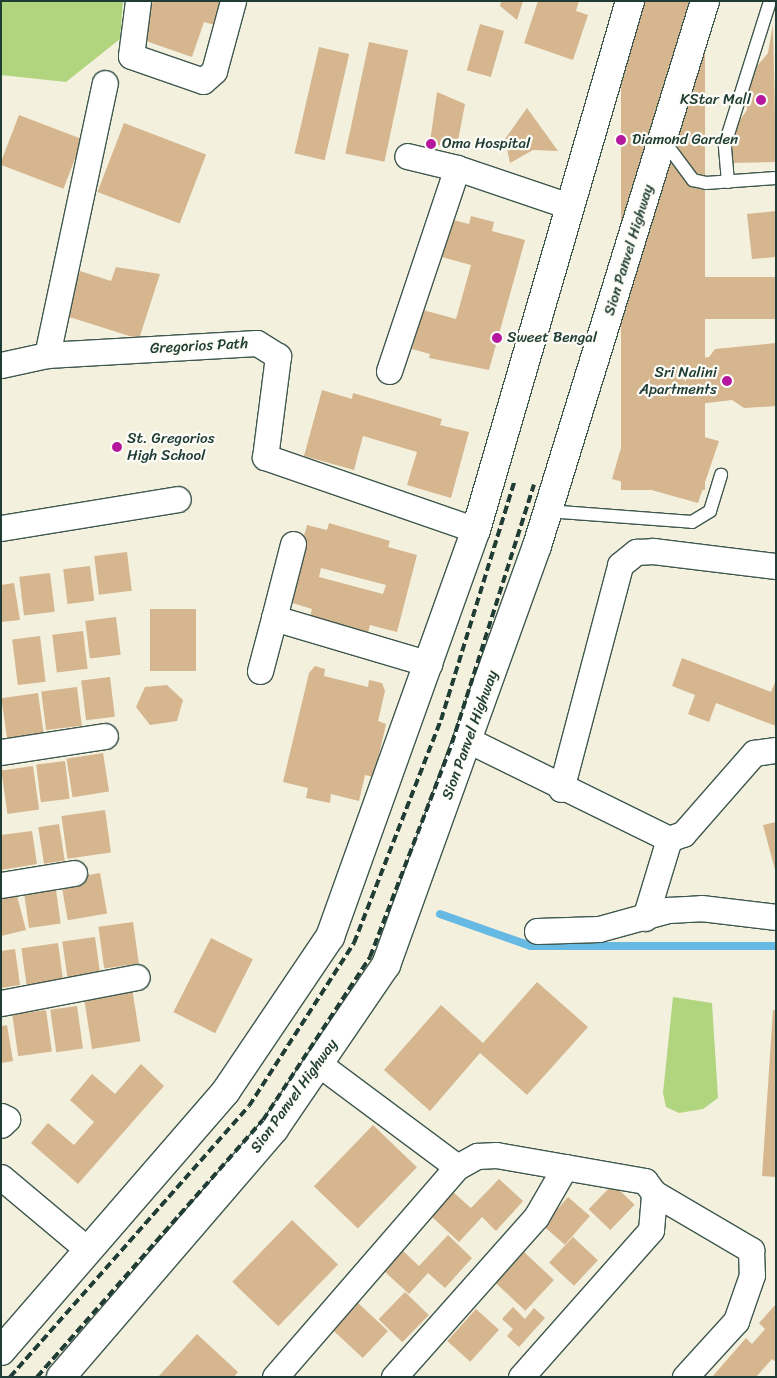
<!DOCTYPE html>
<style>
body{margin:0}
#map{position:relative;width:777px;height:1378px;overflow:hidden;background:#f4f0de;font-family:Sriracha,sans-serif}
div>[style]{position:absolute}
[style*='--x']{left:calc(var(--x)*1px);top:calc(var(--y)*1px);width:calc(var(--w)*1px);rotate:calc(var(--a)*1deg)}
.green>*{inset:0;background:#b1d57f}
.stream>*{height:8px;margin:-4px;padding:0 4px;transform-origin:4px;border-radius:4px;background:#66b9e2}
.building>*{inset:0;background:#d5b68f;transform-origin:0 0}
.roads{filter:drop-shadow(1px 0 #3f584e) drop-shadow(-1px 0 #3f584e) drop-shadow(0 1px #3f584e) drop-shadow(0 -1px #3f584e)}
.lane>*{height:12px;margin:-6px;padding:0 6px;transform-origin:6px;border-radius:6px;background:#fff}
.street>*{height:25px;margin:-12.5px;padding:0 12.5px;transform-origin:12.5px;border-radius:12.5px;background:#fff}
.highway>*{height:28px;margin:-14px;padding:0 14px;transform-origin:14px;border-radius:14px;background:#fff}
.rail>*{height:4px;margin-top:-2px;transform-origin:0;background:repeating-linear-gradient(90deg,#1f3d34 0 8px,transparent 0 12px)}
.dots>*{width:14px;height:14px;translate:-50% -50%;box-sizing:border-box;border:2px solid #fdfcf7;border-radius:50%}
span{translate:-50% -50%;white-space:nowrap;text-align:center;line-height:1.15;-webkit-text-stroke:4.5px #fdfcf7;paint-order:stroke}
.poi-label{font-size:15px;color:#1f3d34}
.right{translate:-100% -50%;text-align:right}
.left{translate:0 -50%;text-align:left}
.street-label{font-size:15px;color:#1f3d34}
.frame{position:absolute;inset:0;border:2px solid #1f3d34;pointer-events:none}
</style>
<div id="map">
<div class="green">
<i style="clip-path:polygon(1px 1px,123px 1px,120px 39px,66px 82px,1px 75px)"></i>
<i style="clip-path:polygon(673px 997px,712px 1003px,718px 1098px,703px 1109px,679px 1113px,666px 1107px,663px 1093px)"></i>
</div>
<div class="stream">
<i style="--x:440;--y:914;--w:96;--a:19.4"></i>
<i style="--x:531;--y:946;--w:245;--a:0"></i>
</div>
<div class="building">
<i style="clip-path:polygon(153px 1px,223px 1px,215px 25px,204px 22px,192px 57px,140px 39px)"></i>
<i style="clip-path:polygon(501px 1px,523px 1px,517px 20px,500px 6px)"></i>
<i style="clip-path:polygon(538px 1px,579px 1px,576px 11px,588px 15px,573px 60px,524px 43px)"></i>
<i style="left:621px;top:1px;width:84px;height:489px"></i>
<i style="left:480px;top:24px;width:25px;height:48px;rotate:16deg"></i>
<i style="clip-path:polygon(773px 24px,776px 162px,731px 163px,730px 134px,747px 110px,746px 90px,753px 71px,768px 53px)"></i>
<i style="left:369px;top:42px;width:40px;height:114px;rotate:12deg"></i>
<i style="left:319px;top:47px;width:31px;height:109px;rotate:13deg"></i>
<i style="clip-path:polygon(437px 92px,465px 104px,456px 151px,430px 142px)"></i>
<i style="clip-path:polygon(527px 108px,558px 151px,533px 150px,510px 163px,505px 139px)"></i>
<i style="left:19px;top:115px;width:68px;height:53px;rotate:21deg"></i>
<i style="left:124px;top:123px;width:88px;height:74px;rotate:21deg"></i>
<i style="clip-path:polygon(776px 211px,776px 257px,752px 259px,747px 214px)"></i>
<i style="clip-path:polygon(471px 216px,494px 222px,492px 231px,525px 240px,489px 370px,429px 358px,430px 354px,412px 349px,423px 310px,456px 319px,471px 265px,438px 256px,449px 219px,469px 224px)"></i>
<i style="clip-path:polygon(116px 267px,160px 274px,139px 339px,66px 316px,80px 271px,111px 281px)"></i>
<i style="left:776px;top:277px;width:42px;height:84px;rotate:90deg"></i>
<i style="clip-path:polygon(776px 343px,776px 406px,744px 408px,732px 400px,682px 406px,677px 361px,709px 357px,715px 349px)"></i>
<i style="clip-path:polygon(322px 390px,352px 399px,353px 393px,442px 419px,440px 425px,469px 432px,451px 498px,407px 485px,417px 452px,363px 436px,354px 470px,304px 456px)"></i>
<i style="clip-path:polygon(625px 434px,688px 452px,693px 434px,719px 441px,698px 503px,612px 479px)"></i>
<i style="clip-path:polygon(evenodd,329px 523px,390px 541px,388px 547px,417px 555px,397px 632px,370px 625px,368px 633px,310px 617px,312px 609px,286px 601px,307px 525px,327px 530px,329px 523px,321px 568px,386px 585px,383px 594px,319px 577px,321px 568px)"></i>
<i style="left:127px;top:552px;width:39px;height:33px;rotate:83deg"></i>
<i style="left:90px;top:566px;width:35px;height:27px;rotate:83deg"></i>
<i style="left:50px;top:573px;width:39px;height:31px;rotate:83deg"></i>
<i style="clip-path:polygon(14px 583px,20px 620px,1px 622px,1px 585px)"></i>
<i style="left:150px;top:609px;width:46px;height:62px"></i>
<i style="left:116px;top:617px;width:38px;height:31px;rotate:83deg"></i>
<i style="left:83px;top:631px;width:38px;height:31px;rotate:83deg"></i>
<i style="left:40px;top:636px;width:46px;height:28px;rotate:83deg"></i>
<i style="clip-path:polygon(682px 658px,771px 692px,776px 680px,776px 726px,716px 703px,709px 722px,688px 714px,695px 695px,672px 686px)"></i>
<i style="clip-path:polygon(315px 666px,325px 669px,324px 676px,368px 687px,369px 680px,382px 683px,385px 691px,378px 721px,386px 724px,374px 777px,365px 775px,359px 801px,331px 794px,330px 803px,306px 798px,308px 788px,283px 782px,309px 673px)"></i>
<i style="left:110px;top:677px;width:40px;height:29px;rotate:83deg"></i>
<i style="clip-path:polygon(167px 685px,183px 700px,177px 721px,150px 725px,136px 707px,145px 687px)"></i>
<i style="left:77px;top:687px;width:39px;height:36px;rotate:83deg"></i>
<i style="left:38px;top:693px;width:41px;height:37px;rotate:82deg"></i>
<i style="left:103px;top:753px;width:39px;height:37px;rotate:81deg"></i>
<i style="left:65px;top:761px;width:38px;height:29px;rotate:83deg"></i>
<i style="left:33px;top:766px;width:44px;height:32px;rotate:82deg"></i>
<i style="left:105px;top:810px;width:43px;height:44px;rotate:82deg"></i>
<i style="clip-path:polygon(776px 822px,776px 870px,775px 870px,763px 825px)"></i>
<i style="left:59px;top:824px;width:37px;height:21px;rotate:81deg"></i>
<i style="clip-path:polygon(32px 831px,37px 864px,1px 870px,1px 835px)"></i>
<i style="left:100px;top:873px;width:41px;height:40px;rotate:80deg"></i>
<i style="left:55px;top:883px;width:41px;height:32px;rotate:82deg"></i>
<i style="clip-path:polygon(16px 892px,26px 930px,1px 936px,1px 896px)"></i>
<i style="left:133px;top:922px;width:42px;height:35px;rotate:82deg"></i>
<i style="left:95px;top:937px;width:36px;height:33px;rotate:82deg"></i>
<i style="left:211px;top:938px;width:47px;height:83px;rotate:27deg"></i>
<i style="left:58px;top:943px;width:37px;height:37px;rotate:82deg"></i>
<i style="clip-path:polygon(15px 949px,20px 985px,1px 988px,1px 951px)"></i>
<i style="clip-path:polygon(537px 982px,588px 1027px,527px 1095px,480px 1053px,430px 1111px,384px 1070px,441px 1005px,483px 1043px)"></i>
<i style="left:132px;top:988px;width:54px;height:49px;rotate:81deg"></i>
<i style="left:77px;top:1006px;width:43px;height:27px;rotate:82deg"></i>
<i style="left:46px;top:1010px;width:42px;height:34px;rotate:82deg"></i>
<i style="clip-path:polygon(773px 1010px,776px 1010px,776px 1177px,762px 1176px)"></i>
<i style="clip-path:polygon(7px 1025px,13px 1061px,1px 1063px,1px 1026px)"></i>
<i style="clip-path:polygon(141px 1064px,164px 1086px,78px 1184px,31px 1143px,48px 1123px,74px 1145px,94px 1122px,70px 1100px,92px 1074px,115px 1094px)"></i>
<i style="left:373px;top:1125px;width:61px;height:85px;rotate:44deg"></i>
<i style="clip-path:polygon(499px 1179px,523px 1201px,496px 1231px,482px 1217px,459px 1242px,431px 1216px,453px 1192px,471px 1208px)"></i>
<i style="left:613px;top:1184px;width:30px;height:35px;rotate:44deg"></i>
<i style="left:568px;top:1197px;width:29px;height:38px;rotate:41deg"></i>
<i style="left:292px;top:1220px;width:64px;height:86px;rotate:44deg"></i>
<i style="clip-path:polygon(448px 1235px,472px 1258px,445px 1288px,428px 1273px,409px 1294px,383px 1270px,401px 1249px,419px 1266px)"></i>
<i style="left:573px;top:1237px;width:34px;height:35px;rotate:43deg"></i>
<i style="left:524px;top:1252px;width:41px;height:42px;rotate:43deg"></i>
<i style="left:405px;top:1292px;width:33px;height:38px;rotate:44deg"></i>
<i style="left:358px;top:1303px;width:41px;height:37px;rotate:43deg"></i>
<i style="clip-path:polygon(776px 1304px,776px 1362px,772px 1359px,756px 1377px,712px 1377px,746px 1338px,752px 1344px,765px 1329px,759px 1323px)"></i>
<i style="clip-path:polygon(513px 1307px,525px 1319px,534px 1308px,545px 1318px,519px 1347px,507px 1336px,513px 1329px,502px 1319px)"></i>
<i style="left:476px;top:1309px;width:31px;height:43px;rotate:42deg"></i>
<i style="clip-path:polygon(197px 1334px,238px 1372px,234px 1377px,158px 1377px)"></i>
</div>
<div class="roads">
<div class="lane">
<i style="--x:664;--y:141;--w:49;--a:53.4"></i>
<i style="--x:693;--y:180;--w:13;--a:13"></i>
<i style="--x:706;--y:183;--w:70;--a:-4.1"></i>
<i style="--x:728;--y:182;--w:38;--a:-95"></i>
<i style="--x:725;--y:144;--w:150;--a:-72.5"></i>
<i style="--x:547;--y:511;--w:145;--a:4.3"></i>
<i style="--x:692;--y:522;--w:21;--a:-31"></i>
<i style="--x:710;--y:511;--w:38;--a:-73"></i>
</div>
<div class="street">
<i style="--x:138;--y:1;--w:55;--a:97.3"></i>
<i style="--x:131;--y:56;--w:76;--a:19.1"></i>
<i style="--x:203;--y:81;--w:15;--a:-42"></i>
<i style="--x:214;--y:71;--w:73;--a:-74.8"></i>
<i style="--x:457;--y:168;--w:118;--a:18.7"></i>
<i style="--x:47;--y:355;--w:278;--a:-78"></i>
<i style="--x:1;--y:365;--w:47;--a:-12.3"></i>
<i style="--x:47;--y:355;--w:210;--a:-3.3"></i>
<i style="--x:257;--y:343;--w:25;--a:32"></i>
<i style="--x:278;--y:356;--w:102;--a:97.3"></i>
<i style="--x:265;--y:457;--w:223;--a:19.1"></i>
<i style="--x:389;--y:371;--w:214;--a:-71.5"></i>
<i style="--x:457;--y:168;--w:51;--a:-166.5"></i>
<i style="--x:1;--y:528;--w:179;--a:-9.3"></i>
<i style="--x:293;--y:544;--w:76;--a:104.4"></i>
<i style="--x:274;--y:618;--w:162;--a:16.5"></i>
<i style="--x:260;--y:671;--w:55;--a:-75.2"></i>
<i style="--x:468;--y:740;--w:224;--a:26.2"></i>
<i style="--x:669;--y:839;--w:15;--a:-20"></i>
<i style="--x:683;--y:834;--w:108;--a:-48.8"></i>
<i style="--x:754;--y:753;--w:22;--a:-8"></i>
<i style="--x:1;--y:752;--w:105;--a:-8.7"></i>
<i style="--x:561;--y:789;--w:232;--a:-75.2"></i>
<i style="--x:620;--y:565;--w:21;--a:-39"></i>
<i style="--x:636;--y:552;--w:17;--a:-3"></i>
<i style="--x:653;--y:551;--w:124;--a:7"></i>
<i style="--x:1;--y:885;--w:74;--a:-9.3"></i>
<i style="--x:645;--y:918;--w:83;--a:-73.1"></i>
<i style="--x:537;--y:931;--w:62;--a:-1.8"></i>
<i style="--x:599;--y:929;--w:72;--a:-15.4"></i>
<i style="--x:668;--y:910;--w:33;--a:-3"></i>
<i style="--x:701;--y:908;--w:76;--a:6.8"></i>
<i style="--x:1;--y:1003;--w:138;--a:-10.8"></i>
<i style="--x:319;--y:1064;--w:172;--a:36.7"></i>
<i style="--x:1;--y:1116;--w:7;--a:27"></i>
<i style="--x:7;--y:1119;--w:8;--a:135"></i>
<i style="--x:1;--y:1177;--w:114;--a:40"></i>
<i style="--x:654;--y:1193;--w:113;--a:30.4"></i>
<i style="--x:751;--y:1250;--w:25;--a:88"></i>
<i style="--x:752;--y:1275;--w:49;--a:109.2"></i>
<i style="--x:736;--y:1321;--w:76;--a:132.3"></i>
<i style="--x:275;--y:1377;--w:278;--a:-49.1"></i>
<i style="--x:457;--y:1167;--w:23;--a:-29"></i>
<i style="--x:477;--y:1156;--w:19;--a:-3"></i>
<i style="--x:496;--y:1155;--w:70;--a:9.9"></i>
<i style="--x:565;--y:1167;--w:58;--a:120.1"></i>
<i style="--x:536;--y:1217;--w:214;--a:131.6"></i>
<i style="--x:521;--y:1377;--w:196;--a:-48.5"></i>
<i style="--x:651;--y:1230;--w:37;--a:-85"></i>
<i style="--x:654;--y:1193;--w:15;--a:-127"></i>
<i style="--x:645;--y:1181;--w:81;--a:-170.1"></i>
</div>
<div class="highway">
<i style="--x:1;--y:1351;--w:344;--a:-49.1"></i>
<i style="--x:226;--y:1091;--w:186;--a:-56"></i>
<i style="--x:330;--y:937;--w:432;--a:-70.3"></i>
<i style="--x:476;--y:530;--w:551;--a:-73.77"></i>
<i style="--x:61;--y:1377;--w:327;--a:-49.3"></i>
<i style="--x:274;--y:1129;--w:199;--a:-55.7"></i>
<i style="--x:386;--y:965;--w:445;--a:-70.2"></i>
<i style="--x:537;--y:546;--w:570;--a:-72.87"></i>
</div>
</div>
<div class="rail">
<i style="--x:10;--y:1377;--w:361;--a:-48.6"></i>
<i style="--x:249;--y:1106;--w:194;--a:-57.2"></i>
<i style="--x:354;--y:943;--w:239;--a:-68.7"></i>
<i style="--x:441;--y:720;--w:251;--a:-72.9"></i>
<i style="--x:37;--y:1377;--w:342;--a:-48.7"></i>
<i style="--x:263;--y:1120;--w:195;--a:-56.7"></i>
<i style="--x:370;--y:957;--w:229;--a:-69"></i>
<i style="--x:452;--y:743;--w:271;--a:-72.4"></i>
</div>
<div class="dots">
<i style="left:761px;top:100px;background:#b5179e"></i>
<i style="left:621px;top:140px;background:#b5179e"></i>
<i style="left:431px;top:144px;background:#b5179e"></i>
<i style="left:497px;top:338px;background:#b5179e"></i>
<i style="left:727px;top:381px;background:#b5179e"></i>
<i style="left:117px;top:447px;background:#b5179e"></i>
</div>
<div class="poi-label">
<span class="right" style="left:751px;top:100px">KStar Mall</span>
<span class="left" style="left:632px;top:140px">Diamond Garden</span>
<span class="left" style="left:442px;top:144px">Oma Hospital</span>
<span class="left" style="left:507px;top:338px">Sweet Bengal</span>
<span class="right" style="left:717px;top:381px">Sri Nalini<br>Apartments</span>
<span class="left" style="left:127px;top:447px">St. Gregorios<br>High School</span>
</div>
<div class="street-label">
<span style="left:629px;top:250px;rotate:-73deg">Sion Panvel Highway</span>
<span style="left:199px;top:346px;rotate:-3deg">Gregorios Path</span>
<span style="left:470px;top:735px;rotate:-70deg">Sion Panvel Highway</span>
<span style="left:294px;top:1096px;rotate:-54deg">Sion Panvel Highway</span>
</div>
<div class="frame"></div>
</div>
